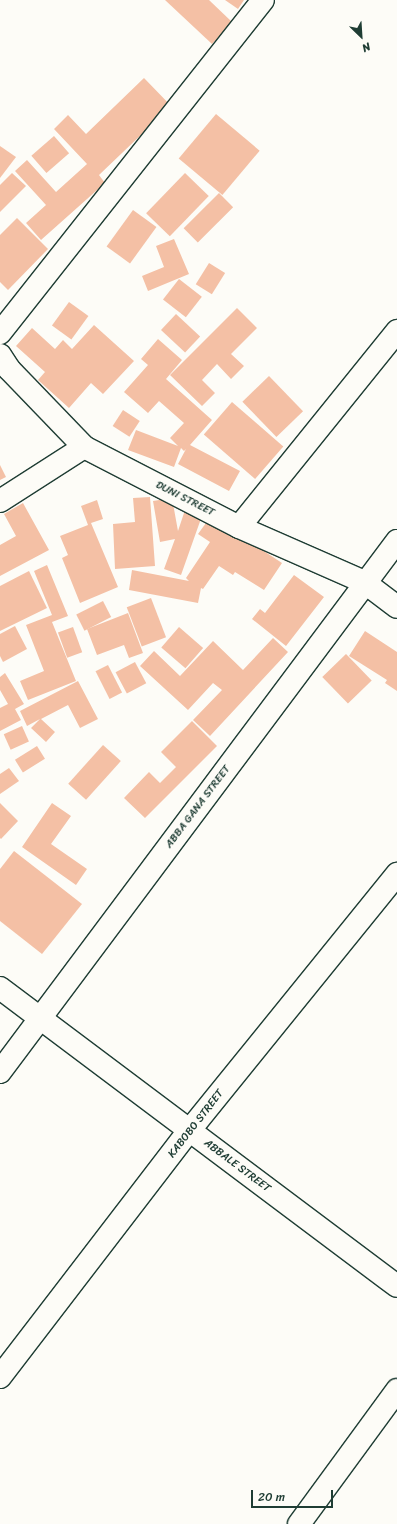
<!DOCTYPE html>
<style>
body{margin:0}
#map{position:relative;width:397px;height:1524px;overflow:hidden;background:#fdfcf7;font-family:Sriracha,sans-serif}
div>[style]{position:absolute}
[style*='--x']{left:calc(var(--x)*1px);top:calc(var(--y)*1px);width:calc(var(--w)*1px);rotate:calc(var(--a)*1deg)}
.building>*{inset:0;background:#f4c0a5;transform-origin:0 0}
.roads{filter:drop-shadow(1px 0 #1f3d34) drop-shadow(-1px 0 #1f3d34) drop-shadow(0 1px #1f3d34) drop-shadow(0 -1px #1f3d34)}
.street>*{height:22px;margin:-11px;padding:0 11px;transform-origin:11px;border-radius:11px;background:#fdfcf7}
span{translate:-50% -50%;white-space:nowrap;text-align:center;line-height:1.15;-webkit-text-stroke:4px #fdfcf7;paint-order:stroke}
.street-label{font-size:11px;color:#1f3d34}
.north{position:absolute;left:341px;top:16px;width:40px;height:40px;-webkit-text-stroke:3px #fdfcf7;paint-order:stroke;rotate:155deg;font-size:11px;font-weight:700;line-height:16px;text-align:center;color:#1f3d34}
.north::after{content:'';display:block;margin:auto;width:14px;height:18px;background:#1f3d34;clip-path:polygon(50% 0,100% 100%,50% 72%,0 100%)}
.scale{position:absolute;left:251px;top:1490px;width:82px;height:18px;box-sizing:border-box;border:2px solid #1f3d34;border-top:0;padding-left:5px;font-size:12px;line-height:14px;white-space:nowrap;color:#1f3d34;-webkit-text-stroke:3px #fdfcf7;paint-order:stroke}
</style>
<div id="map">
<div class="building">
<i style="clip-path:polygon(165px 0,209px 0,232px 22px,212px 44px)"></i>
<i style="clip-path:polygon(225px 0,244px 0,238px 9px)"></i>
<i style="clip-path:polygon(144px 78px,176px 111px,149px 136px,144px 132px,99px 175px,105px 183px,41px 240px,26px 223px,46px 205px,15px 171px,27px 160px,56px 192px,87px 164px,54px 129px,68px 115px,86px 134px)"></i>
<i style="left:216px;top:114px;width:57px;height:58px;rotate:40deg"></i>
<i style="left:54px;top:136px;width:23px;height:30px;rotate:49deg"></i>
<i style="clip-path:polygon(0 146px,16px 157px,0 178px)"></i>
<i style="clip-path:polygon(12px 173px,26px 186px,0 212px,0 185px)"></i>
<i style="left:185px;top:173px;width:33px;height:56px;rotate:44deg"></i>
<i style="left:219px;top:193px;width:20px;height:50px;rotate:45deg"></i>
<i style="left:133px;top:210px;width:29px;height:45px;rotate:36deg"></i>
<i style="clip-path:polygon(17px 218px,48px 249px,8px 290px,0 282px,0 235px)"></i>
<i style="clip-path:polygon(174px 239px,189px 274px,148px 291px,142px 276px,164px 267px,156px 246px)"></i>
<i style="left:209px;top:263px;width:19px;height:25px;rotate:32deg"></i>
<i style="left:179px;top:279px;width:29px;height:26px;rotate:38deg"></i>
<i style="left:69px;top:302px;width:24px;height:29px;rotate:36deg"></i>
<i style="clip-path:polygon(237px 308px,257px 328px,231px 354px,244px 366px,231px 379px,217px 364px,202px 380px,215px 393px,202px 406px,170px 375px)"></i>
<i style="left:176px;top:314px;width:33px;height:22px;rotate:43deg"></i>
<i style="clip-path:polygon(94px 325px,134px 361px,103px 394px,91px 383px,69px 408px,38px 380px,45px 372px,16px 346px,32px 328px,55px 349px,63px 340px,72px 349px)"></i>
<i style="clip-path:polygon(158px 339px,182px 360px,166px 379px,212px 420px,190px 445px,240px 471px,229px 491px,178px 464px,186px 449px,184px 451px,181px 448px,174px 467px,128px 450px,136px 430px,178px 446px,170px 438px,184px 423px,159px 401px,148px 413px,124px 392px,148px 365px,141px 359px)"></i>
<i style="left:269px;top:376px;width:49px;height:37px;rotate:46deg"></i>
<i style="left:232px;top:402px;width:68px;height:43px;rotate:41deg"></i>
<i style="left:123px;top:410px;width:20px;height:19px;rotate:33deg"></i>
<i style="clip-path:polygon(0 465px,6px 477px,0 480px)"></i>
<i style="clip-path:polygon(150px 497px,155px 566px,115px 569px,113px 524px,135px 522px,133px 498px)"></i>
<i style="clip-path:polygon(172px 498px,178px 531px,186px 507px,203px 513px,181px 575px,164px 569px,175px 539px,160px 542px,153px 501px)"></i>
<i style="clip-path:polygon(97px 500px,103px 519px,91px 523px,118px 587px,80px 603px,62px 558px,68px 555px,60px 536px,88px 525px,81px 506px)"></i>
<i style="clip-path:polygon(23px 503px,49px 550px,0 576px,0 545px,16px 536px,4px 514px)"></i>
<i style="clip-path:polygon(211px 516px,282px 563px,264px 590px,235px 572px,233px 575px,219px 566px,203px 589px,201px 588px,198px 603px,129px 590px,132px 570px,189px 581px,186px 578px,210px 542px,198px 534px)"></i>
<i style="clip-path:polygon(47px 565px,68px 616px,52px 622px,76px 681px,28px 700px,20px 681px,44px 671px,26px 625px,52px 615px,34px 571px)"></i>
<i style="clip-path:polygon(29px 571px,47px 608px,0 631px,0 586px)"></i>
<i style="clip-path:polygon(294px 575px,324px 597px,286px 646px,252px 619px,260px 609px,265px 613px)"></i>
<i style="left:151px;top:598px;width:42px;height:26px;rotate:69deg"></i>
<i style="left:103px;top:601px;width:18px;height:30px;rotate:63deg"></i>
<i style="clip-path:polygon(128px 613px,143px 653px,129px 658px,124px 645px,97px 655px,87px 629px)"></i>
<i style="clip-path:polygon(15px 626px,27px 649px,3px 662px,0 656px,0 634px)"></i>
<i style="left:73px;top:627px;width:27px;height:16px;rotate:70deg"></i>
<i style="left:179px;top:627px;width:32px;height:27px;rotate:41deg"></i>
<i style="clip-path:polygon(365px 631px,397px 652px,397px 691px,385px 683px,387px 680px,349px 656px)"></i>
<i style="clip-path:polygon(273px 638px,288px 652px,210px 736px,193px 720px,222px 690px,213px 683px,188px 710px,140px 666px,154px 651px,180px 676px,213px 641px,243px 670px)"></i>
<i style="left:346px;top:654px;width:37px;height:33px;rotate:46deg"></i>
<i style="left:135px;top:662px;width:24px;height:22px;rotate:62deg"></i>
<i style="left:108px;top:665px;width:31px;height:14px;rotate:63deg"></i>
<i style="clip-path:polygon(5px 673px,24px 704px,15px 709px,21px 720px,0 731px,0 708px,8px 704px,0 690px,0 677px)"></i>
<i style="clip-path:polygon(78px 681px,98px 719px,80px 728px,68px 705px,41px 719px,55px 732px,46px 742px,31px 728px,40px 719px,27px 726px,20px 711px)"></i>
<i style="clip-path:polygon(192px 721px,217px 746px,145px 818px,124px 798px,149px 772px,160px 783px,176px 767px,161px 752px)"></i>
<i style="left:22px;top:726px;width:17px;height:20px;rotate:66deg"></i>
<i style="left:103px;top:745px;width:24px;height:52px;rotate:42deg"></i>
<i style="left:37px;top:746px;width:15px;height:26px;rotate:58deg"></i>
<i style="clip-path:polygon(9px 768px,19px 781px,0 794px,0 774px)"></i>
<i style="clip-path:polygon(0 803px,18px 821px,1px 839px,0 838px)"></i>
<i style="clip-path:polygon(52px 803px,71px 816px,51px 844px,87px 869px,76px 885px,22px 847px)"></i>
<i style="clip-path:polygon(14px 851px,82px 904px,42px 954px,0 921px,0 869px)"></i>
</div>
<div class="roads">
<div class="street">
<i style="--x:0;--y:333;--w:424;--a:-51.7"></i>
<i style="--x:0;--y:355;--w:17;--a:57"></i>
<i style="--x:9;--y:369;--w:108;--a:46.1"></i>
<i style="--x:84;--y:447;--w:174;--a:27.3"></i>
<i style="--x:239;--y:527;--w:137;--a:23.7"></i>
<i style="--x:364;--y:582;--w:41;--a:37.1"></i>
<i style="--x:0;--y:501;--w:100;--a:-32.7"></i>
<i style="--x:239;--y:527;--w:252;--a:-51.1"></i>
<i style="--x:0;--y:988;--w:496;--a:36.9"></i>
<i style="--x:0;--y:1072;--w:663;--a:-53.22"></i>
<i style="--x:0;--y:1377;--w:310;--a:-52.5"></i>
<i style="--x:189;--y:1131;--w:331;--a:-51"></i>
<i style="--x:299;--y:1524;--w:166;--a:-53.8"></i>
</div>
</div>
<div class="street-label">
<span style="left:185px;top:499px;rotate:27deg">DUNI STREET</span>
<span style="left:198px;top:807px;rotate:-53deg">ABBA GANA STREET</span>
<span style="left:196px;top:1124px;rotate:-52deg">KABOBO STREET</span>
<span style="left:237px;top:1166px;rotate:37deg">ABBALE STREET</span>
</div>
<div class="north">N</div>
<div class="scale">20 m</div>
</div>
